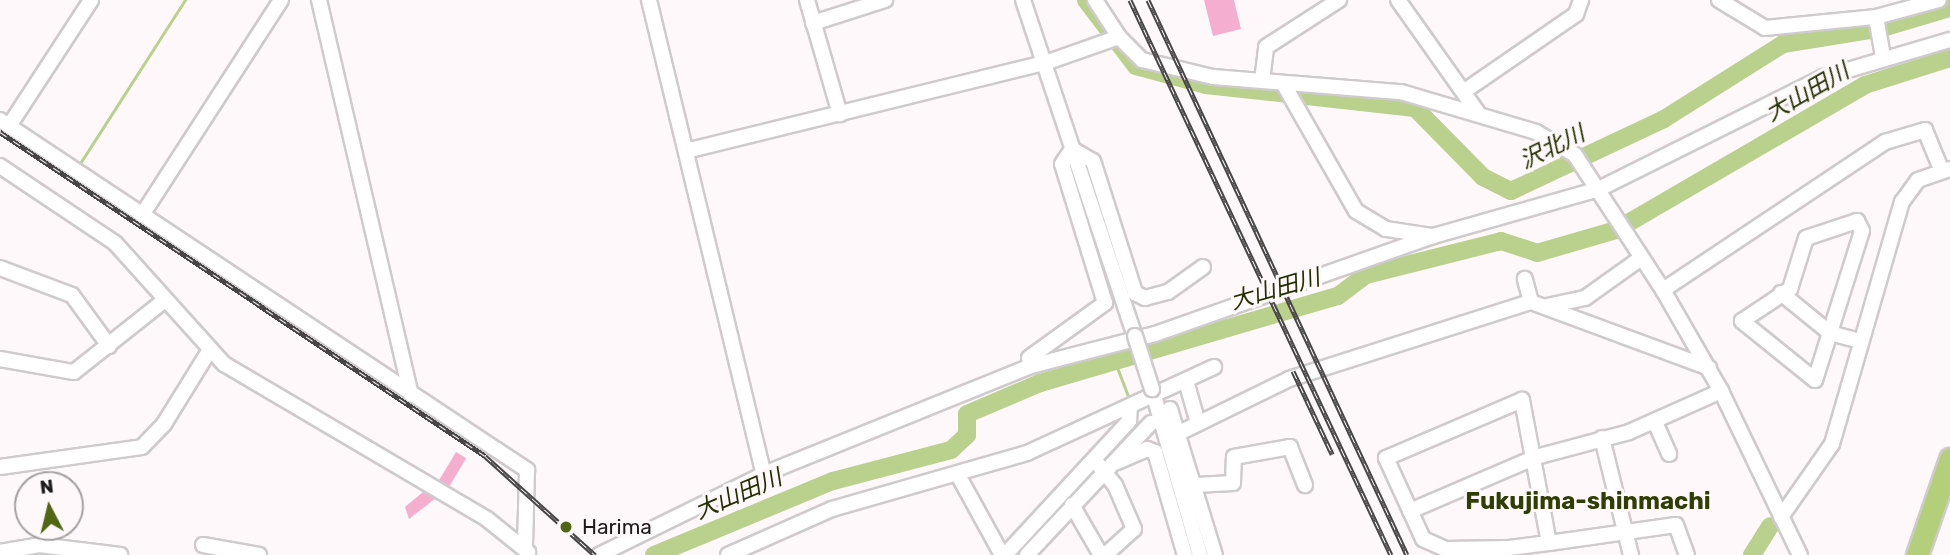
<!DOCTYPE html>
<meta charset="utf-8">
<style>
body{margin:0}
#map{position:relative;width:1950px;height:555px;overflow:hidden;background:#fef8fa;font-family:Rubik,"Noto Sans JP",sans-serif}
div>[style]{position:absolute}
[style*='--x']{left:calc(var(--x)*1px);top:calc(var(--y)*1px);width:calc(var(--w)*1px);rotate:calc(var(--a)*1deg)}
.green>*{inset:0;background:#f5afce;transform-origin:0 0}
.stream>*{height:2.5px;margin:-1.25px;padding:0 1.25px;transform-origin:1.25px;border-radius:1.25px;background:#bad08d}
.river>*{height:18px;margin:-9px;padding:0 9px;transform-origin:9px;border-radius:9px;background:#bad08d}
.roads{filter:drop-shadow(2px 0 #cfcacc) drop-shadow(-2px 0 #cfcacc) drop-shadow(0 2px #cfcacc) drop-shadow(0 -2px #cfcacc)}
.minor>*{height:14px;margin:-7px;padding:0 7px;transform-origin:7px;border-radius:7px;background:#fff}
.highway>*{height:21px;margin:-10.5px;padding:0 10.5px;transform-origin:10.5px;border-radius:10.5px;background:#b3cf79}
.rail>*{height:5px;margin-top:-2.5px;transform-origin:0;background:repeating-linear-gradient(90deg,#fef8fa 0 8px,#484546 0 16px);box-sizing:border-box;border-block:2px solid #484546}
.bridges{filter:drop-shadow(2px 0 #cfcacc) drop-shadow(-2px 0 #cfcacc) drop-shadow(0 2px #cfcacc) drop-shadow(0 -2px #cfcacc)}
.minor-bridge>*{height:14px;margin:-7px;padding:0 7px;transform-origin:7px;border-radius:7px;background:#fff}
.dots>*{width:19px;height:19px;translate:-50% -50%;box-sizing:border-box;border:4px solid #fef8fa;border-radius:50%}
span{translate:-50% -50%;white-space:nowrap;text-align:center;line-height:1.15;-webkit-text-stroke:6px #fef8fa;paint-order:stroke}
.poi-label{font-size:21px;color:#1d1b1b}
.left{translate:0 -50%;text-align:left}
.water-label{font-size:23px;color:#232f00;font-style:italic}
.quarter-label{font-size:24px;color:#2f3e04;font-weight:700}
.north{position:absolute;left:14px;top:471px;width:70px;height:70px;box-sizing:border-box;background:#fef8fa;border:2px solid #a4a0a1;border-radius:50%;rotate:353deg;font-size:19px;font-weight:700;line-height:28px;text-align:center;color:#1d1b1b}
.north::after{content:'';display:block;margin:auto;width:24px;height:32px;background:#516613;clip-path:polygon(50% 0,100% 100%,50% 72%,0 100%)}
</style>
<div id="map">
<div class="green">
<i style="clip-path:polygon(1204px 0,1234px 0,1241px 29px,1213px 36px)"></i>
<i style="left:456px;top:452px;width:12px;height:38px;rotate:31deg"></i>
<i style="clip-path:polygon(423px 492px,436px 498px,409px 519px,405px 507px)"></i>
</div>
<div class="stream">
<i style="--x:81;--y:162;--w:193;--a:-57.3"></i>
<i style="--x:1115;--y:361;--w:39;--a:69"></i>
<i style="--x:1015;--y:555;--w:116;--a:-47.1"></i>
</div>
<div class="river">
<i style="--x:1086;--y:0;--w:83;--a:52.9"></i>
<i style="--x:1136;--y:66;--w:73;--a:15.2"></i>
<i style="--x:1206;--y:85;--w:210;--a:6.3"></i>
<i style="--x:1415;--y:108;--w:97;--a:45.4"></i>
<i style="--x:1483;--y:177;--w:31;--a:27"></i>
<i style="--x:1511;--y:191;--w:169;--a:-25.2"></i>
<i style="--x:1664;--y:119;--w:141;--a:-32.2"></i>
<i style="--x:1783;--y:44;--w:100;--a:-9.2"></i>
<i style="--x:1882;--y:28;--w:71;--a:-16.4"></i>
<i style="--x:654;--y:555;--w:194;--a:-22.5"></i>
<i style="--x:833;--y:481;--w:122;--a:-14.7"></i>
<i style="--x:951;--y:450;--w:22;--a:-43"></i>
<i style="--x:967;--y:435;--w:21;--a:-90"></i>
<i style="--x:967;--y:414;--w:79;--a:-23"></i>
<i style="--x:1040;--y:383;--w:310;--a:-16.3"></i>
<i style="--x:1338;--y:296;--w:35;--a:-37"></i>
<i style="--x:1366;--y:275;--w:139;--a:-14.1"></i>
<i style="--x:1501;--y:241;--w:38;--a:18"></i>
<i style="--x:1537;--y:253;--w:82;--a:-16.2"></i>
<i style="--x:1616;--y:230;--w:288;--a:-30.2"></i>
<i style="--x:1865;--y:85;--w:89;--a:-17.6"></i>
<i style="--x:1752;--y:555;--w:34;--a:-58"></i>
</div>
<div class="roads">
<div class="minor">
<i style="--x:319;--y:0;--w:405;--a:76.9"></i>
<i style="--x:649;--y:0;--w:488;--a:76.4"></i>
<i style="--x:807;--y:0;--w:119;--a:73.9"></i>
<i style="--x:1023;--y:0;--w:354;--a:71.6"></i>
<i style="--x:1095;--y:0;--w:44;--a:57"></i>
<i style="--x:1398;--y:0;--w:138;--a:54.7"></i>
<i style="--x:1719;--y:0;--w:54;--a:31.3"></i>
<i style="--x:1765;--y:28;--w:112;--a:-5.7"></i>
<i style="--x:1876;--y:17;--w:65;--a:-15.1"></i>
<i style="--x:1876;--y:17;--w:39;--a:80"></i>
<i style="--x:813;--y:23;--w:76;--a:-17.7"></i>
<i style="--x:1262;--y:81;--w:34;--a:-83"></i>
<i style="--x:1266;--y:47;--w:87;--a:-32.8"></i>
<i style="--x:1283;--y:83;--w:147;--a:60.3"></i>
<i style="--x:1356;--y:211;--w:35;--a:31"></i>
<i style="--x:1386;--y:229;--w:47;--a:8.7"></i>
<i style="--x:1466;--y:90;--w:134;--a:-34.6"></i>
<i style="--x:1576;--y:14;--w:15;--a:-70"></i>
<i style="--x:0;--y:120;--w:633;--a:33.59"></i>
<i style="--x:527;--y:470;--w:78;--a:91.5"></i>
<i style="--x:9;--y:126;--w:150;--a:-56.9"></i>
<i style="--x:686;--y:151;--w:370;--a:-13.8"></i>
<i style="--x:1045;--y:63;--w:78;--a:-19.4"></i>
<i style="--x:1119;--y:37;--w:33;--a:45"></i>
<i style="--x:1142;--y:60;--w:73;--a:13.5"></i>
<i style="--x:1213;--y:77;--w:189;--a:4.6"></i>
<i style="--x:1401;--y:92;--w:141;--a:16.5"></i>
<i style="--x:1536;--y:132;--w:45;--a:30.5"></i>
<i style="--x:1575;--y:155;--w:161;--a:56.9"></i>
<i style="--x:1663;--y:290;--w:116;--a:60.1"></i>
<i style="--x:1721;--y:391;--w:182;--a:64.3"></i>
<i style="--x:0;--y:166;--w:138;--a:33.8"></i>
<i style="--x:115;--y:243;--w:163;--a:48"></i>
<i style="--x:224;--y:364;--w:305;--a:30.5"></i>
<i style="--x:487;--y:519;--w:53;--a:38.8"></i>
<i style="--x:142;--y:215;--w:256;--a:-57.1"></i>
<i style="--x:1857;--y:221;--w:11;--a:63"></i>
<i style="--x:1862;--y:231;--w:156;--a:107.5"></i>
<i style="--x:1815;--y:380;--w:94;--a:-141.1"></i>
<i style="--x:1742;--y:321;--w:58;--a:-33.7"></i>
<i style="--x:1790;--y:289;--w:53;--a:-72.6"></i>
<i style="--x:1806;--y:238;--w:54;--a:-18.4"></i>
<i style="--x:0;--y:268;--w:77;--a:20.6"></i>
<i style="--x:72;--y:295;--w:63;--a:54"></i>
<i style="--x:1663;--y:290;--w:267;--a:-33.7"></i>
<i style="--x:1885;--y:142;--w:42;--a:-16.7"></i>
<i style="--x:1925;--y:130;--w:42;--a:67.7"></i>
<i style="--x:1781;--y:293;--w:63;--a:39.2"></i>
<i style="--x:1830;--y:333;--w:30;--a:15"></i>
<i style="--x:1531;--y:302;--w:190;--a:20.3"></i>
<i style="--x:1547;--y:306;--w:39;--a:-12"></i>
<i style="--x:1585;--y:298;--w:69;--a:-35.5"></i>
<i style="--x:0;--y:359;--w:75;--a:10"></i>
<i style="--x:74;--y:372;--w:116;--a:-38.4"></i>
<i style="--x:1031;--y:366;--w:8;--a:-104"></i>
<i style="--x:1029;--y:358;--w:94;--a:-35.9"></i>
<i style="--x:1105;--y:303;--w:145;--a:-107.2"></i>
<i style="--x:1062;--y:164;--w:18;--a:-56"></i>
<i style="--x:1072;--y:149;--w:24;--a:30"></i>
<i style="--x:1093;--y:161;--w:139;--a:72.3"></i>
<i style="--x:1135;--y:293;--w:11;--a:27"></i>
<i style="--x:1145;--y:298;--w:24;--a:-15"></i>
<i style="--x:1168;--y:292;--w:43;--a:-35.5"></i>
<i style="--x:1186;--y:381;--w:44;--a:74.1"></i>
<i style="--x:1152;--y:389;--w:173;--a:73.9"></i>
<i style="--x:1170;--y:409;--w:153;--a:72.9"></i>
<i style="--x:1655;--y:422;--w:35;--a:66"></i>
<i style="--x:1181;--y:432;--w:120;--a:-26.1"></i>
<i style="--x:1289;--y:379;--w:254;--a:-17.7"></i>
<i style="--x:1531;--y:302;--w:24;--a:-105"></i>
<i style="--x:1602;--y:438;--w:121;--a:76.1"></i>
<i style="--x:1117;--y:462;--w:33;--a:-23"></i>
<i style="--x:1147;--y:449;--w:9;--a:21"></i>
<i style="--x:1155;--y:452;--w:107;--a:73.8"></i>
<i style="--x:1097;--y:463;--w:28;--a:51"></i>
<i style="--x:1115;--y:485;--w:48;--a:66.6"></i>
<i style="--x:1134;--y:529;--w:39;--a:138"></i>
<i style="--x:0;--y:467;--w:143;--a:-8"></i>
<i style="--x:142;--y:447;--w:32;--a:-46"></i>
<i style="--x:164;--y:424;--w:86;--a:-58.3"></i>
<i style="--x:958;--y:475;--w:91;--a:61.2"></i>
<i style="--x:1196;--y:485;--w:37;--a:-3"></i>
<i style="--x:1233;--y:483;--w:26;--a:-88"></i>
<i style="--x:1234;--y:457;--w:57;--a:-10.1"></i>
<i style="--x:1290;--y:447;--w:41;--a:68.5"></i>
<i style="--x:1072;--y:505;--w:58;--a:59.9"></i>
<i style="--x:1410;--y:511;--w:137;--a:-23.2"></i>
<i style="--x:1536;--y:457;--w:96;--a:-15"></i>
<i style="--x:1629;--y:432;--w:101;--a:-24"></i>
<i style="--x:1781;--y:517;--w:89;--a:-55.1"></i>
<i style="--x:1832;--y:444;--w:252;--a:-73.9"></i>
<i style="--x:1902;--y:202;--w:27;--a:-54"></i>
<i style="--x:1918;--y:180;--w:34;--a:-19"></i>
<i style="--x:1549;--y:543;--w:146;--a:-100.7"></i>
<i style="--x:1522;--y:400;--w:148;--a:156.9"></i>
<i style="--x:1386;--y:458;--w:89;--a:65.4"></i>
<i style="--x:1423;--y:539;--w:24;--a:24"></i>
<i style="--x:1445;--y:549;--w:64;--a:-0.9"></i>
<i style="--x:1509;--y:548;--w:40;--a:-7.1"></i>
<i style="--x:1549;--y:543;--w:128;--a:-8.1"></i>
<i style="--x:1676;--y:525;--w:32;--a:70"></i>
<i style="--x:203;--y:545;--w:57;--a:10.1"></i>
<i style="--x:0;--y:552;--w:40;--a:-10"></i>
<i style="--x:39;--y:545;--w:82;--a:7"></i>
<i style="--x:599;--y:555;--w:184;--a:-26.1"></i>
<i style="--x:764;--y:474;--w:288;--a:-22"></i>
<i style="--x:1031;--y:366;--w:128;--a:-14.5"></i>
<i style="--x:1155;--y:334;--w:295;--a:-19.4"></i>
<i style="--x:1433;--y:236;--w:173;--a:-15.8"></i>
<i style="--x:1599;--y:189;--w:251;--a:-26.5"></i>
<i style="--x:1824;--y:77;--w:131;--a:-16.4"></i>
<i style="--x:728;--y:555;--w:114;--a:-23.9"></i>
<i style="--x:832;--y:509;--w:203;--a:-16"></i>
<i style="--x:1027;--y:453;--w:206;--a:-24.7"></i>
<i style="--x:1005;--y:555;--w:183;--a:-47.2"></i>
<i style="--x:1129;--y:421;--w:14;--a:-86"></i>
<i style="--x:1027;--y:555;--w:181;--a:-46.8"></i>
</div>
<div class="highway">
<i style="--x:1917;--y:555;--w:102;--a:-71"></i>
</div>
</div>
<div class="rail">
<i style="--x:1130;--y:0;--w:613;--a:64.81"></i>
<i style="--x:1148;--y:0;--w:612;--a:64.98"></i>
<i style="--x:0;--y:132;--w:583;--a:33.74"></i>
<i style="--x:485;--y:456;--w:148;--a:42"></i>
<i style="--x:1293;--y:371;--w:92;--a:64.8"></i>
</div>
<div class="bridges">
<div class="minor-bridge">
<i style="--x:1135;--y:336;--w:56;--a:72.2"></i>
</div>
</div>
<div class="dots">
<i style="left:566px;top:527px;background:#516613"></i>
</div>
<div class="poi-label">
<span class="left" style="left:582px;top:527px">Harima</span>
</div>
<div class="water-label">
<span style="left:1807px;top:92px;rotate:-30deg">大山田川</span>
<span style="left:1552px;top:147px;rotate:-26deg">沢北川</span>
<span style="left:1275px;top:289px;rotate:-16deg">大山田川</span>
<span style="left:738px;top:494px;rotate:-23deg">大山田川</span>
</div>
<div class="quarter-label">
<span style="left:1588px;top:502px">Fukujima-shinmachi</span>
</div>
<div class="north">N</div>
</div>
